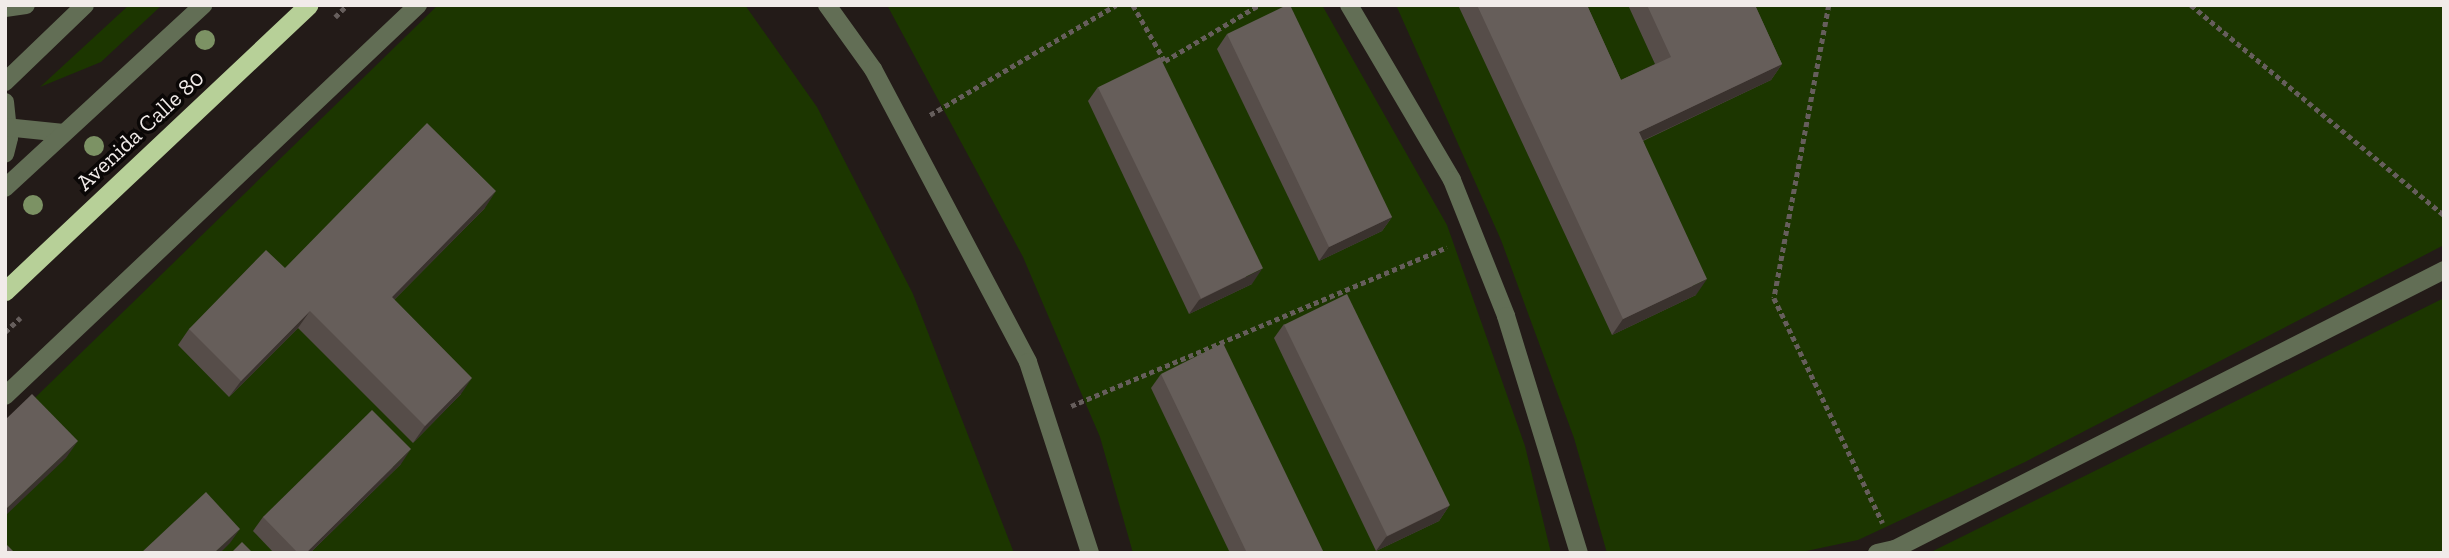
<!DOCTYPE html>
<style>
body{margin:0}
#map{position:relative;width:2449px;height:558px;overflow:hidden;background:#231b18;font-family:"Zilla Slab",serif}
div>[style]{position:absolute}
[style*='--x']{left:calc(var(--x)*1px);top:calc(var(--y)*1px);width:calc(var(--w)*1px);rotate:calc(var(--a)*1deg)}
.green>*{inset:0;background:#1c3600}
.path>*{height:4.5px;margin-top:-2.25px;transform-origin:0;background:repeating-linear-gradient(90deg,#665e5c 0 5px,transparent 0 8.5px)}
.service>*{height:18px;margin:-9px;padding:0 9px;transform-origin:9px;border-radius:9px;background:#626e55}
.trunk>*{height:19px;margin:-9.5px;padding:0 9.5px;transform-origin:9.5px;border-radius:9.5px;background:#b7d098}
.trees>*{width:20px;height:20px;margin:-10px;border-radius:50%;background:#7c9264}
.wall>*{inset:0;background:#564d49}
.shaded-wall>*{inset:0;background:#3a322e}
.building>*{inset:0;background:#665e5a;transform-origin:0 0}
span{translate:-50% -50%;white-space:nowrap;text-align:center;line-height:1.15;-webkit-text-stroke:7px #0a0706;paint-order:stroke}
.street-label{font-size:23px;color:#f1ebe9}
.frame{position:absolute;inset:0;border:7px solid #f1ebe9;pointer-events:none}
</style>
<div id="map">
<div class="green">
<i style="clip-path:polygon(129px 5px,162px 5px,101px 62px,40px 87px)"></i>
<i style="clip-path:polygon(438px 5px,745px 5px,817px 107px,913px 294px,1014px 553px,5px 553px,5px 427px)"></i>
<i style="clip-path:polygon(887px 5px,1322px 5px,1447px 225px,1525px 446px,1551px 553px,1133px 553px,1100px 437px,1023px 257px)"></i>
<i style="clip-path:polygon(1396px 5px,2444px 5px,2444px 245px,2025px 462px,1858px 540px,1797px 553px,1607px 553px,1574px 438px,1501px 240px)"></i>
<i style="clip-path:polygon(2444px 298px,2444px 553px,1929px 553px)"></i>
</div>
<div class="path">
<i style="--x:1133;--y:5;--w:64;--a:60.3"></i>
<i style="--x:1165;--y:61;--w:109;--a:-30.8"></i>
<i style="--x:1829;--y:5;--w:298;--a:100.6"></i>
<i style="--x:1774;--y:298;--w:250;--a:64.2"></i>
<i style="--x:2191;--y:5;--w:329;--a:39.7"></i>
<i style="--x:335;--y:17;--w:17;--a:-45"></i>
<i style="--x:930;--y:115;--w:216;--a:-30.6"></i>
<i style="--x:5;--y:332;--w:21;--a:-43"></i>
<i style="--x:1071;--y:406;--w:408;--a:-22.9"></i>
</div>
<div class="service">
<i style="--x:827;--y:5;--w:79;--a:54.3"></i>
<i style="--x:873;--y:69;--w:331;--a:62.1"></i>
<i style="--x:1028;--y:362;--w:201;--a:72"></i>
<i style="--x:1349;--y:5;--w:203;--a:59.5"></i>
<i style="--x:1452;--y:180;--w:146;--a:68.3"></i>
<i style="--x:1506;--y:316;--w:248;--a:72.9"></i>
<i style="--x:5;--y:8;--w:21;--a:-8"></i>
<i style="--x:5;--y:82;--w:111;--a:-43.9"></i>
<i style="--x:5;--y:102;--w:36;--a:84"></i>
<i style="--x:9;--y:138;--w:16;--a:104"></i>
<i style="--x:5;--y:127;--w:59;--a:5.8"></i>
<i style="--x:5;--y:188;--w:270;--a:-42.7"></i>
<i style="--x:5;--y:396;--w:569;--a:-43.43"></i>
<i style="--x:1877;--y:553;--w:18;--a:-13"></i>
<i style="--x:1895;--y:549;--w:616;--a:-26.94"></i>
</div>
<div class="trunk">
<i style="--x:5;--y:291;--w:417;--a:-43.3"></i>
</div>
<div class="trees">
<i style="left:205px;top:40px"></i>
<i style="left:94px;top:146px"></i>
<i style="left:33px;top:205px"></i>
</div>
<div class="wall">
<i style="clip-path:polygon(1458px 5px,1587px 5px,1621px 80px,1655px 64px,1628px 5px,1755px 5px,1782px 64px,1771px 80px,1643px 141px,1696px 295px,1612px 335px)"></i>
<i style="clip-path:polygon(1227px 34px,1392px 217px,1382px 231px,1319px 261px,1217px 49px)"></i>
<i style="clip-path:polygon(1098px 87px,1252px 284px,1189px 314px,1088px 101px)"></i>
<i style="clip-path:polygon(485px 208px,394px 300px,461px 394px,413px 443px,298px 328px,229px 397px,178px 345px,189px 329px,285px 268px)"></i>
<i style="clip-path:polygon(1284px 324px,1449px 506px,1439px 521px,1376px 551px,1274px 338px)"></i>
<i style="clip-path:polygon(1161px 374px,1324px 553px,1230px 553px,1151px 388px)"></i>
<i style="clip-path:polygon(401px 464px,310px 553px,274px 553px,253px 531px,263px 517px)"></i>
</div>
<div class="shaded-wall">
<i style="clip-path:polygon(1782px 64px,1771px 80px,1627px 148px,1639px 132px)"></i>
<i style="clip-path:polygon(496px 191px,485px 208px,380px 314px,392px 297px)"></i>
<i style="clip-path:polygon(1392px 217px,1382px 231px,1319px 261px,1329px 247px)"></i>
<i style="clip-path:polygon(1262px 269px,1252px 284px,1189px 314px,1199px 300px)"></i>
<i style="clip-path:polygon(1707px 279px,1696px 295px,1612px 335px,1623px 319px)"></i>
<i style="clip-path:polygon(310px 311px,298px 328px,229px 397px,241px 381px)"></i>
<i style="clip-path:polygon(472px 378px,461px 394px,413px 443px,425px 426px)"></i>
<i style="clip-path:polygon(78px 441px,66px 458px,5px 516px,5px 510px)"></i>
<i style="clip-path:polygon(411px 449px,401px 464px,310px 553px,306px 553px)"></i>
<i style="clip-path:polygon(1449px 506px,1439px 521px,1376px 551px,1386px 537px)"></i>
<i style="clip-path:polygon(240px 529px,230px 543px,220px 553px,214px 553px)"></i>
</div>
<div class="building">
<i style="clip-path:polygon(1287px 5px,1290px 5px,1392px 217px,1329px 247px,1227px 34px)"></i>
<i style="clip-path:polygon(1477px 5px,1587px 5px,1621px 80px,1671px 57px,1647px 5px,1755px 5px,1782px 64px,1639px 132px,1707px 279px,1623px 319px)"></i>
<i style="left:1160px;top:57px;width:235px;height:69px;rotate:64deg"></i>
<i style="clip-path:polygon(427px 123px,496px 191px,392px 297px,472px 378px,425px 426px,310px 311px,241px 381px,189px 329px,266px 250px,285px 268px)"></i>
<i style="left:1347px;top:294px;width:235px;height:70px;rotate:64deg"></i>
<i style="clip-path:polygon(1223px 343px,1324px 553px,1247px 553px,1161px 374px)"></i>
<i style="clip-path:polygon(32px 394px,78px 441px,5px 510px,5px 420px)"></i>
<i style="clip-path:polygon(372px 410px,411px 449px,306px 553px,298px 553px,263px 517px)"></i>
<i style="clip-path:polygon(206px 492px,240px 529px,214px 553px,141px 553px)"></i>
<i style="clip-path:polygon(242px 542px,253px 553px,231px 553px)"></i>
<i style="clip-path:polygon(5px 543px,15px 553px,5px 553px)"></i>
</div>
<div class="street-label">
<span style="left:140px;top:130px;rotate:-43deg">Avenida Calle 80</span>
</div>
<div class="frame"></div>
</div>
